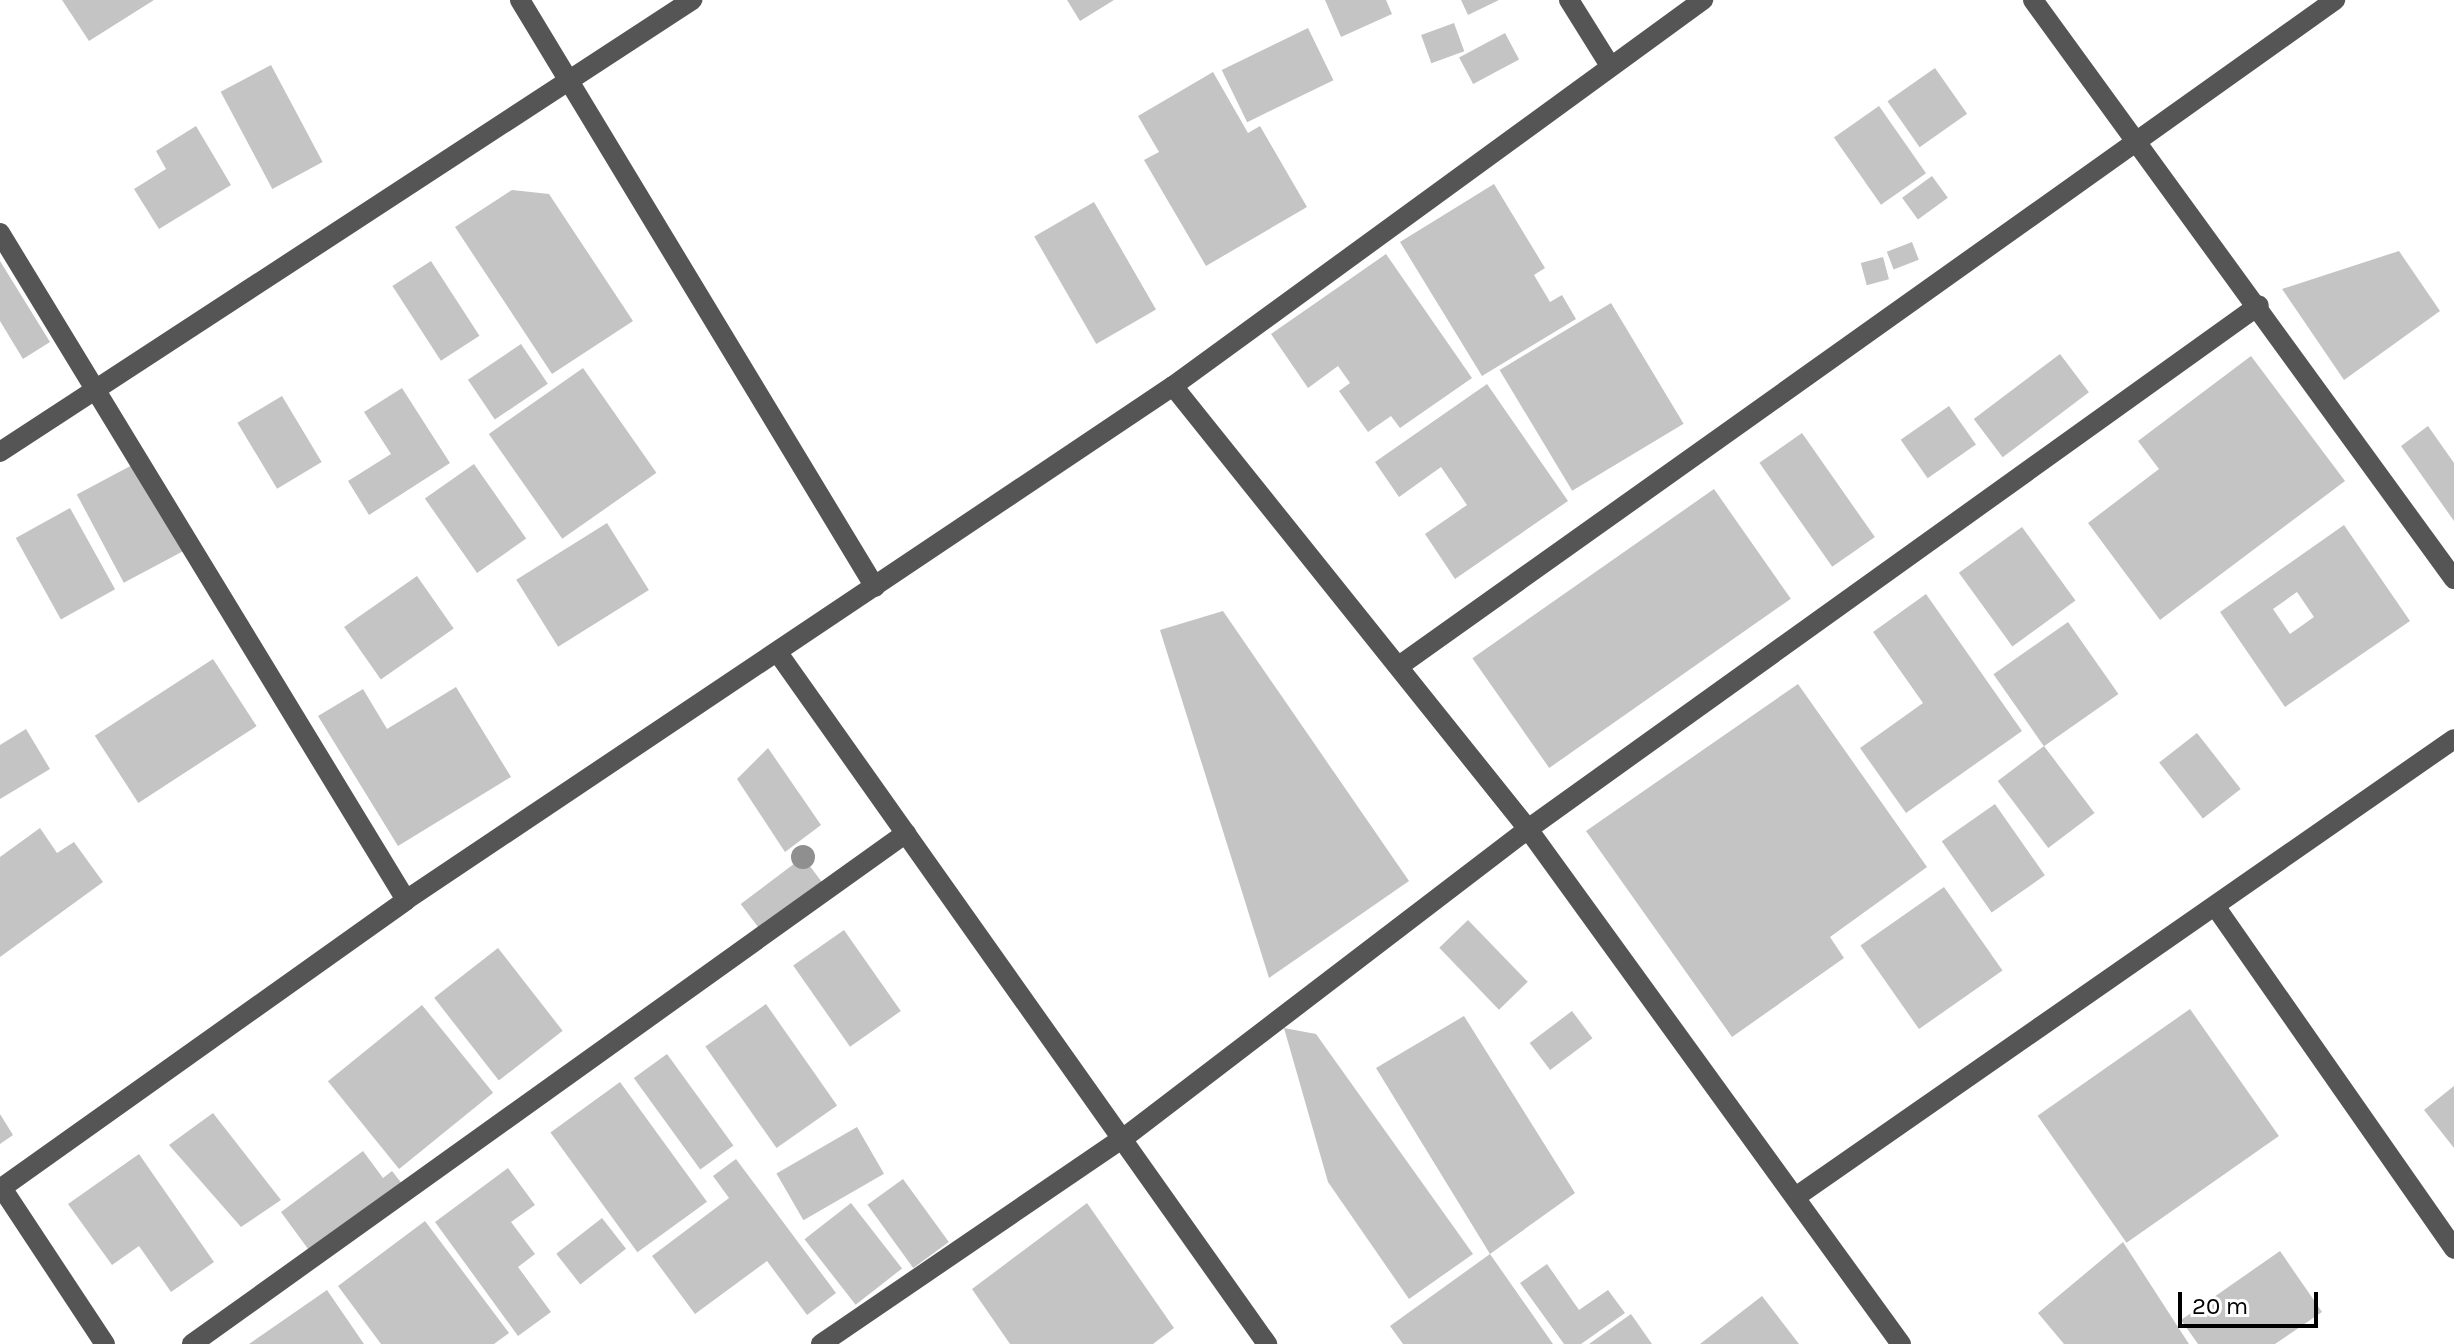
<!DOCTYPE html>
<style>
body{margin:0}
#map{position:relative;width:2454px;height:1344px;overflow:hidden;background:#fff;font-family:Karla,sans-serif}
div>[style]{position:absolute}
[style*='--x']{left:calc(var(--x)*1px);top:calc(var(--y)*1px);width:calc(var(--w)*1px);rotate:calc(var(--a)*1deg)}
.building>*{inset:0;background:#c4c4c4;transform-origin:0 0}
.minor>*{height:20px;margin:-10px;padding:0 10px;transform-origin:10px;border-radius:10px;background:#555}
.trees>*{width:24px;height:24px;margin:-12px;border-radius:50%;background:#8f8f8f}
span{translate:-50% -50%;white-space:nowrap;text-align:center;line-height:1.15;-webkit-text-stroke:8px #fff;paint-order:stroke}
.scale{position:absolute;left:2178px;top:1292px;width:140px;height:36px;box-sizing:border-box;border:4px solid #000;border-top:0;padding-left:10px;font-size:24px;line-height:28px;white-space:nowrap;color:#000;-webkit-text-stroke:6px #fff;paint-order:stroke}
</style>
<div id="map">
<div class="building">
<i style="clip-path:polygon(62px 0,154px 0,89px 41px)"></i>
<i style="clip-path:polygon(1067px 0,1114px 0,1080px 21px)"></i>
<i style="clip-path:polygon(1325px 0,1386px 0,1392px 14px,1341px 37px)"></i>
<i style="clip-path:polygon(1461px 0,1499px 0,1468px 15px)"></i>
<i style="left:1454px;top:23px;width:30px;height:35px;rotate:70deg"></i>
<i style="left:1308px;top:28px;width:58px;height:96px;rotate:64deg"></i>
<i style="left:1505px;top:33px;width:30px;height:52px;rotate:62deg"></i>
<i style="left:271px;top:65px;width:110px;height:57px;rotate:62deg"></i>
<i style="left:1935px;top:68px;width:56px;height:58px;rotate:55deg"></i>
<i style="clip-path:polygon(1213px 72px,1248px 133px,1260px 126px,1307px 207px,1206px 266px,1144px 160px,1159px 152px,1138px 116px)"></i>
<i style="left:1879px;top:106px;width:82px;height:55px;rotate:55deg"></i>
<i style="clip-path:polygon(196px 126px,231px 185px,159px 229px,134px 189px,166px 169px,156px 151px)"></i>
<i style="left:1932px;top:176px;width:27px;height:37px;rotate:54deg"></i>
<i style="clip-path:polygon(1494px 184px,1545px 268px,1534px 275px,1550px 302px,1562px 295px,1576px 319px,1482px 376px,1400px 242px)"></i>
<i style="clip-path:polygon(512px 190px,549px 194px,633px 321px,552px 374px,455px 227px)"></i>
<i style="left:1094px;top:202px;width:124px;height:69px;rotate:60deg"></i>
<i style="left:1912px;top:242px;width:19px;height:27px;rotate:69deg"></i>
<i style="clip-path:polygon(2399px 251px,2440px 311px,2344px 380px,2282px 289px)"></i>
<i style="clip-path:polygon(1386px 254px,1472px 378px,1400px 428px,1391px 416px,1368px 432px,1339px 391px,1350px 383px,1338px 366px,1308px 388px,1271px 334px)"></i>
<i style="left:1883px;top:257px;width:23px;height:23px;rotate:75deg"></i>
<i style="clip-path:polygon(0 261px,50px 342px,23px 359px,0 321px)"></i>
<i style="left:431px;top:261px;width:89px;height:46px;rotate:57deg"></i>
<i style="left:1611px;top:303px;width:141px;height:130px;rotate:59deg"></i>
<i style="left:521px;top:344px;width:48px;height:64px;rotate:56deg"></i>
<i style="left:2060px;top:354px;width:48px;height:108px;rotate:53deg"></i>
<i style="clip-path:polygon(2251px 356px,2345px 481px,2160px 620px,2088px 523px,2159px 469px,2138px 441px)"></i>
<i style="left:583px;top:368px;width:128px;height:115px;rotate:55deg"></i>
<i style="clip-path:polygon(1487px 384px,1568px 501px,1455px 579px,1425px 534px,1467px 505px,1441px 467px,1399px 497px,1375px 462px)"></i>
<i style="clip-path:polygon(402px 388px,450px 463px,369px 515px,348px 481px,391px 454px,364px 412px)"></i>
<i style="left:282px;top:396px;width:77px;height:52px;rotate:59deg"></i>
<i style="left:1949px;top:406px;width:47px;height:59px;rotate:55deg"></i>
<i style="clip-path:polygon(2428px 426px,2454px 463px,2454px 521px,2401px 446px)"></i>
<i style="left:1802px;top:433px;width:127px;height:52px;rotate:55deg"></i>
<i style="left:136px;top:463px;width:100px;height:67px;rotate:62deg"></i>
<i style="left:474px;top:464px;width:91px;height:60px;rotate:55deg"></i>
<i style="left:1714px;top:489px;width:134px;height:295px;rotate:55deg"></i>
<i style="left:70px;top:508px;width:93px;height:62px;rotate:61deg"></i>
<i style="left:607px;top:523px;width:79px;height:107px;rotate:58deg"></i>
<i style="clip-path:polygon(evenodd,2344px 525px,2410px 621px,2285px 707px,2220px 612px,2344px 525px,2297px 592px,2314px 617px,2290px 634px,2273px 609px,2297px 592px)"></i>
<i style="left:2022px;top:527px;width:91px;height:78px;rotate:54deg"></i>
<i style="left:417px;top:576px;width:64px;height:89px;rotate:55deg"></i>
<i style="clip-path:polygon(1926px 594px,2022px 731px,1906px 813px,1860px 748px,1923px 703px,1873px 632px)"></i>
<i style="clip-path:polygon(1223px 611px,1409px 881px,1269px 978px,1160px 630px)"></i>
<i style="left:2068px;top:622px;width:88px;height:91px;rotate:55deg"></i>
<i style="left:213px;top:659px;width:80px;height:141px;rotate:57deg"></i>
<i style="clip-path:polygon(1798px 684px,1927px 867px,1830px 937px,1844px 958px,1732px 1037px,1586px 831px)"></i>
<i style="clip-path:polygon(456px 687px,511px 777px,398px 846px,318px 716px,363px 689px,387px 729px)"></i>
<i style="clip-path:polygon(26px 729px,50px 769px,0 799px,0 745px)"></i>
<i style="left:2197px;top:733px;width:71px;height:48px;rotate:52deg"></i>
<i style="left:2044px;top:746px;width:84px;height:58px;rotate:53deg"></i>
<i style="clip-path:polygon(768px 748px,821px 825px,785px 852px,737px 779px)"></i>
<i style="left:1995px;top:804px;width:87px;height:65px;rotate:55deg"></i>
<i style="clip-path:polygon(40px 828px,57px 853px,74px 842px,103px 882px,0 957px,0 857px)"></i>
<i style="left:803px;top:857px;width:36px;height:78px;rotate:53deg"></i>
<i style="left:1944px;top:887px;width:102px;height:102px;rotate:55deg"></i>
<i style="left:1468px;top:920px;width:86px;height:40px;rotate:46deg"></i>
<i style="left:844px;top:930px;width:99px;height:62px;rotate:55deg"></i>
<i style="left:498px;top:948px;width:105px;height:81px;rotate:52deg"></i>
<i style="left:766px;top:1004px;width:124px;height:74px;rotate:55deg"></i>
<i style="left:422px;top:1005px;width:113px;height:121px;rotate:51deg"></i>
<i style="left:2190px;top:1009px;width:155px;height:186px;rotate:55deg"></i>
<i style="left:1572px;top:1011px;width:34px;height:53px;rotate:53deg"></i>
<i style="clip-path:polygon(1464px 1016px,1575px 1193px,1490px 1254px,1553px 1344px,1403px 1344px,1390px 1326px,1490px 1254px,1376px 1068px)"></i>
<i style="clip-path:polygon(1284px 1028px,1316px 1034px,1473px 1254px,1409px 1299px,1328px 1182px)"></i>
<i style="left:667px;top:1054px;width:113px;height:41px;rotate:54deg"></i>
<i style="left:620px;top:1082px;width:148px;height:86px;rotate:54deg"></i>
<i style="clip-path:polygon(2454px 1086px,2454px 1148px,2424px 1110px)"></i>
<i style="clip-path:polygon(213px 1113px,281px 1200px,241px 1227px,169px 1145px)"></i>
<i style="clip-path:polygon(0 1114px,13px 1135px,0 1144px)"></i>
<i style="left:857px;top:1127px;width:54px;height:93px;rotate:60deg"></i>
<i style="clip-path:polygon(363px 1151px,383px 1178px,392px 1171px,403px 1185px,311px 1253px,281px 1212px)"></i>
<i style="clip-path:polygon(139px 1154px,214px 1262px,171px 1292px,139px 1246px,112px 1265px,68px 1204px)"></i>
<i style="clip-path:polygon(736px 1159px,836px 1293px,807px 1315px,767px 1261px,695px 1314px,652px 1256px,729px 1198px,713px 1176px)"></i>
<i style="clip-path:polygon(508px 1168px,535px 1205px,511px 1222px,535px 1254px,518px 1267px,551px 1312px,518px 1336px,435px 1222px)"></i>
<i style="left:903px;top:1179px;width:78px;height:44px;rotate:54deg"></i>
<i style="left:851px;top:1203px;width:83px;height:59px;rotate:52deg"></i>
<i style="clip-path:polygon(1087px 1203px,1174px 1328px,1153px 1344px,1010px 1344px,972px 1289px)"></i>
<i style="left:602px;top:1218px;width:39px;height:58px;rotate:52deg"></i>
<i style="clip-path:polygon(425px 1221px,509px 1333px,494px 1344px,381px 1344px,338px 1286px)"></i>
<i style="clip-path:polygon(2123px 1242px,2189px 1344px,2064px 1344px,2038px 1313px)"></i>
<i style="clip-path:polygon(2280px 1251px,2322px 1312px,2275px 1344px,2198px 1344px,2181px 1320px)"></i>
<i style="clip-path:polygon(1547px 1264px,1579px 1310px,1608px 1290px,1625px 1313px,1581px 1344px,1564px 1344px,1520px 1283px)"></i>
<i style="clip-path:polygon(327px 1290px,364px 1344px,249px 1344px)"></i>
<i style="clip-path:polygon(1762px 1296px,1799px 1344px,1700px 1344px)"></i>
<i style="clip-path:polygon(1631px 1314px,1652px 1344px,1589px 1344px)"></i>
</div>
<div class="minor">
<i style="--x:520;--y:0;--w:686;--a:58.84"></i>
<i style="--x:1569;--y:0;--w:75;--a:58"></i>
<i style="--x:2033;--y:0;--w:716;--a:53.98"></i>
<i style="--x:0;--y:233;--w:781;--a:58.67"></i>
<i style="--x:1173;--y:386;--w:568;--a:51.29"></i>
<i style="--x:1528;--y:829;--w:636;--a:54.09"></i>
<i style="--x:0;--y:452;--w:827;--a:-33.15"></i>
<i style="--x:778;--y:653;--w:847;--a:54.71"></i>
<i style="--x:1399;--y:666;--w:1149;--a:-35.43"></i>
<i style="--x:2215;--y:906;--w:418;--a:55.1"></i>
<i style="--x:2;--y:1188;--w:187;--a:56.6"></i>
<i style="--x:0;--y:1189;--w:498;--a:-35.4"></i>
<i style="--x:406;--y:900;--w:923;--a:-33.83"></i>
<i style="--x:1173;--y:386;--w:656;--a:-36.07"></i>
<i style="--x:1797;--y:1196;--w:800;--a:-34.82"></i>
<i style="--x:192;--y:1344;--w:878;--a:-35.59"></i>
<i style="--x:821;--y:1344;--w:368;--a:-34.3"></i>
<i style="--x:1125;--y:1137;--w:507;--a:-37.39"></i>
<i style="--x:1528;--y:829;--w:899;--a:-35.63"></i>
</div>
<div class="trees">
<i style="left:803px;top:857px"></i>
</div>
<div class="scale">20 m</div>
</div>
